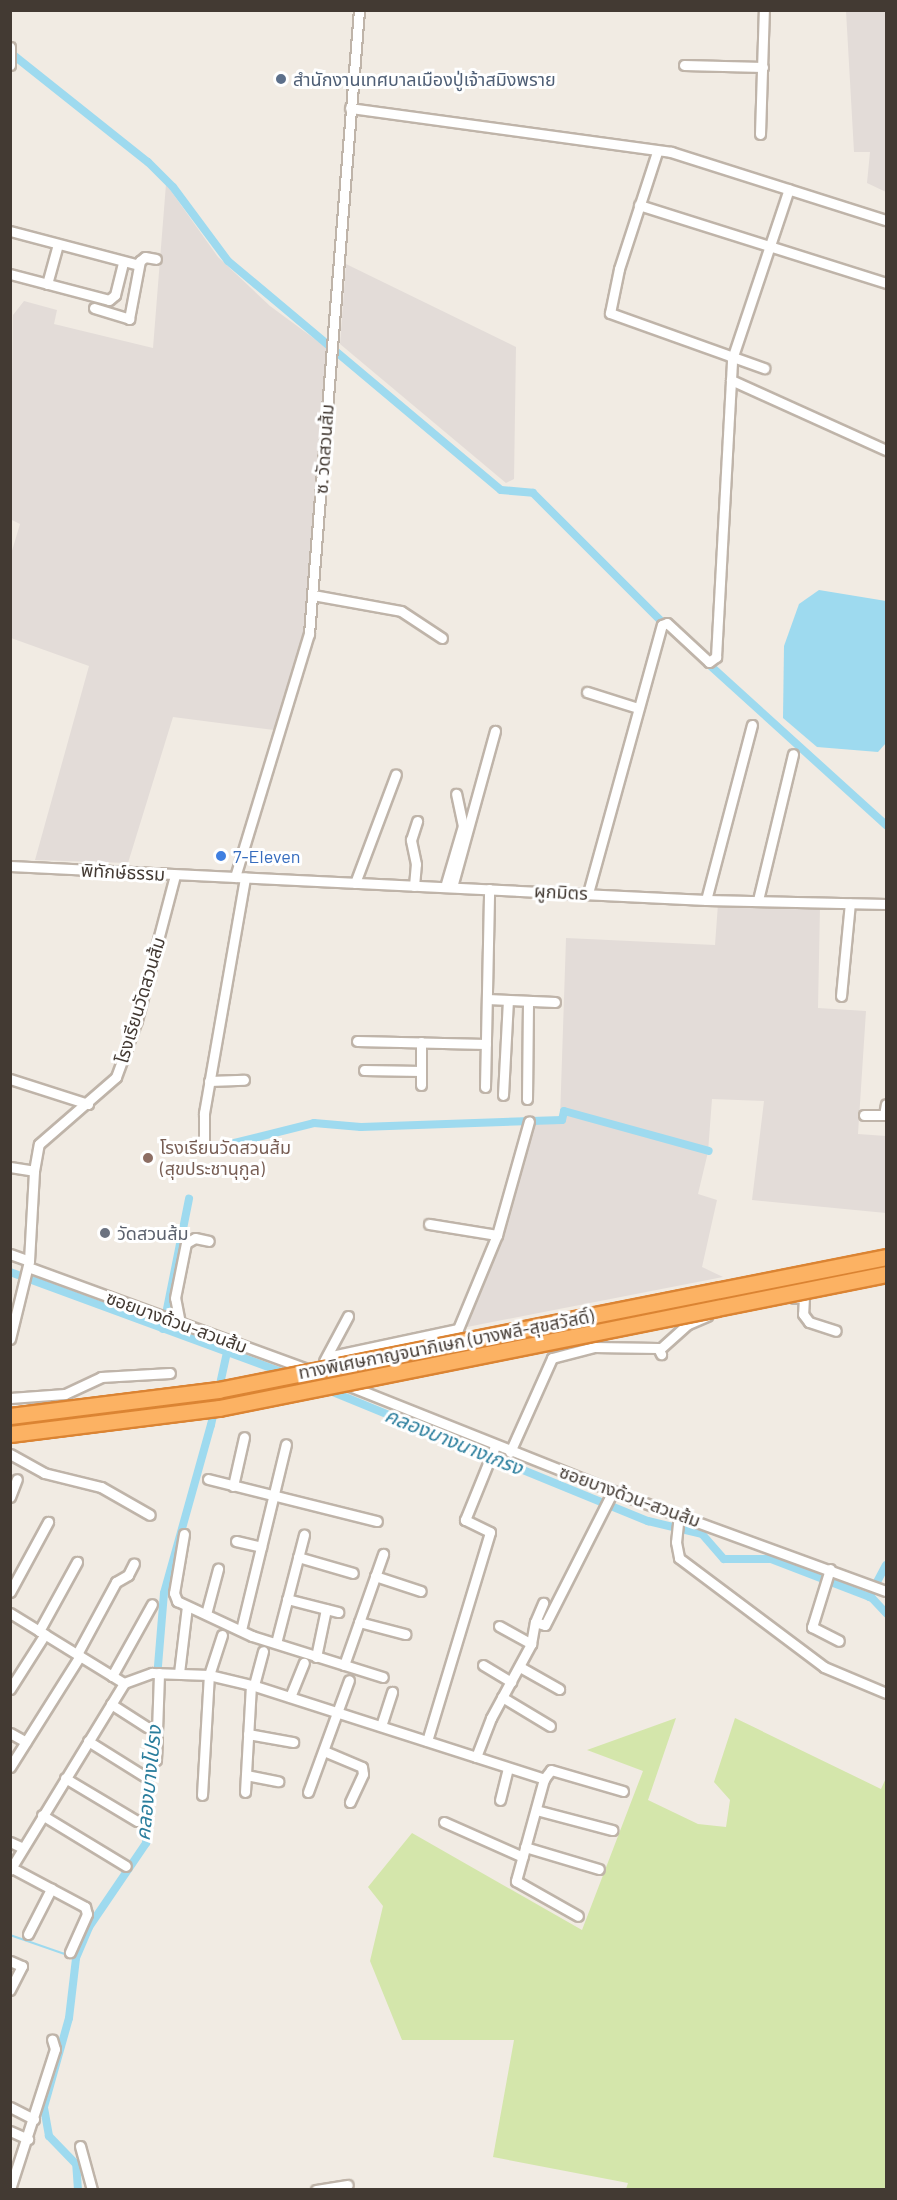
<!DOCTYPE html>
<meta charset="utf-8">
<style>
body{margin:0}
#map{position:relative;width:897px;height:2200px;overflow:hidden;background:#f1ebe3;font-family:Barlow,"Noto Sans Thai",sans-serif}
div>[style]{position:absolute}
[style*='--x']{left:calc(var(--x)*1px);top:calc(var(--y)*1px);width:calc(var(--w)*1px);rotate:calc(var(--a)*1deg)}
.industrial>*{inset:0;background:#e3dcd8}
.green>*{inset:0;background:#d4e6ab}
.water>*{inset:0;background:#9edaef}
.stream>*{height:2px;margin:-1px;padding:0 1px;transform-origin:1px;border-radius:1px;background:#9edaef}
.canal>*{height:8px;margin:-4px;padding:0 4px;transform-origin:4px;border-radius:4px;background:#9edaef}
.roads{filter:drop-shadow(2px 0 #bfb4a9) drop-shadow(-2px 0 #bfb4a9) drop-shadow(0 2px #bfb4a9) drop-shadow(0 -2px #bfb4a9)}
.minor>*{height:9px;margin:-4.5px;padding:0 4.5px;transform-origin:4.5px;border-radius:4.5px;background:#fff}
.bridges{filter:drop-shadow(2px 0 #db8433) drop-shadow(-2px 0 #db8433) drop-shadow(0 2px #db8433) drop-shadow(0 -2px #db8433)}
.highway-bridge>*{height:15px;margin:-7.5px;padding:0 7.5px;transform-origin:7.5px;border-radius:7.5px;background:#fcb263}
.dots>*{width:16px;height:16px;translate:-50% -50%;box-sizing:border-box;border:3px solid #fff;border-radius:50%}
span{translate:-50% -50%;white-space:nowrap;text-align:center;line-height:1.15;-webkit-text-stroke:6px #fff;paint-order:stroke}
.service-label{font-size:18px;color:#4e5e75}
.left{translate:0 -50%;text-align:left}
.street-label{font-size:18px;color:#433a33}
.shop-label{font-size:18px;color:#366cbe}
.education-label{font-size:18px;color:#785e54}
.worship-label{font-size:18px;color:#5b616d}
.water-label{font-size:20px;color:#2b7e9d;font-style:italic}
.frame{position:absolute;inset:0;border:12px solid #433a33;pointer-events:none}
</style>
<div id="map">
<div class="industrial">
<i style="clip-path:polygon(846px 11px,886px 11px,886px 192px,867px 183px,870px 152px,854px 152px)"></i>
<i style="clip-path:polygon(166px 184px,218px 257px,270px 306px,327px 348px,309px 622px,274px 730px,173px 717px,128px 863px,35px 860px,89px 666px,11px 638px,11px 554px,20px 524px,10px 519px,13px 315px,24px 301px,57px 310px,54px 324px,153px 348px)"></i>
<i style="clip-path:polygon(346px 264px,516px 347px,514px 479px,506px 483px,340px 344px)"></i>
<i style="clip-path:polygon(718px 904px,820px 907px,818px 1008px,866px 1011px,858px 1134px,886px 1136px,886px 1213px,752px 1200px,764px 1101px,712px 1099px,708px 1152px,698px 1194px,717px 1200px,702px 1267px,723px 1277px,462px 1328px,534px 1121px,560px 1119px,566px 938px,715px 945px)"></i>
</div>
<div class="green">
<i style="clip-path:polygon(676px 1718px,648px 1800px,698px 1824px,726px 1827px,730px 1800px,714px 1782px,735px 1718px,881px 1789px,886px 1778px,886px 2189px,626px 2189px,628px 2183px,493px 2157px,514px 2040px,402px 2040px,370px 1961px,383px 1906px,368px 1887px,412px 1833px,582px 1930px,643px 1771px,587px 1750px)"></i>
</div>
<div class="water">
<i style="clip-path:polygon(819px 590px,886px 601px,886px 743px,878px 752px,817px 747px,783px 718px,784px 646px,799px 604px)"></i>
</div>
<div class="stream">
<i style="--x:10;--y:1935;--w:70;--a:19.2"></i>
</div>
<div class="canal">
<i style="--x:12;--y:54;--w:174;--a:38.5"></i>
<i style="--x:148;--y:162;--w:35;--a:45"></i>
<i style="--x:173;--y:187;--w:92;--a:53.4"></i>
<i style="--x:228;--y:261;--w:356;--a:40"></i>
<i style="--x:501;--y:490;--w:32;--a:5"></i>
<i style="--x:533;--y:493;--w:188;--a:45"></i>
<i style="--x:704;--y:660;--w:246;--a:42.2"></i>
<i style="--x:210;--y:1149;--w:107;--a:-14"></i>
<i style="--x:314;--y:1123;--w:47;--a:4.9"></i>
<i style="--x:361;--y:1127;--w:201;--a:-2"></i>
<i style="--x:562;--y:1120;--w:9;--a:-77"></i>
<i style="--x:564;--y:1111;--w:150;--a:15.4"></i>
<i style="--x:10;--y:1272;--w:327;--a:20.2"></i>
<i style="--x:163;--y:1329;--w:133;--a:-78.7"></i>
<i style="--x:328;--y:1390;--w:346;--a:22.3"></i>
<i style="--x:648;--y:1521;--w:56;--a:13.5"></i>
<i style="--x:702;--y:1534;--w:33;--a:49"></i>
<i style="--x:724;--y:1559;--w:47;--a:0"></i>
<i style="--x:771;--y:1559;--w:108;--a:21.1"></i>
<i style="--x:872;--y:1598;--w:21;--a:47"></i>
<i style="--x:869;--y:1597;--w:36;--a:-62"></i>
<i style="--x:157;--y:1678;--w:85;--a:-85.3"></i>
<i style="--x:164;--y:1593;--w:174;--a:-74.4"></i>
<i style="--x:211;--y:1425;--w:75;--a:-77.6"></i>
<i style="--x:78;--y:2190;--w:26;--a:-94"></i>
<i style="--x:76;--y:2164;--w:39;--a:-134"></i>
<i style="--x:49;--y:2136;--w:29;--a:-100"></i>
<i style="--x:44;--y:2107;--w:92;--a:-74.3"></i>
<i style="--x:69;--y:2018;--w:60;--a:-83.3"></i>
<i style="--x:76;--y:1958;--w:34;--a:-67"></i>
<i style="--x:89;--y:1927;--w:102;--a:-55.8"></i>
<i style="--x:146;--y:1843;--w:96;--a:-86.4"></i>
</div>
<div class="roads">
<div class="minor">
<i style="--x:10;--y:47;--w:18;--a:90"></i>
<i style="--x:684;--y:65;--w:79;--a:1.5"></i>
<i style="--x:350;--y:108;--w:324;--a:7.8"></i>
<i style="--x:671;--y:152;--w:225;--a:17.6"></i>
<i style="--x:760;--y:134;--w:124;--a:-88.2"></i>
<i style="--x:657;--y:152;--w:123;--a:108"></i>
<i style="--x:619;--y:269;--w:45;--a:101.6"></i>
<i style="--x:610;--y:313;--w:164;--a:19.7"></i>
<i style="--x:639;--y:205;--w:259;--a:17.5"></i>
<i style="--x:10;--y:231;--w:133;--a:14.8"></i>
<i style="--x:10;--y:274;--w:102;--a:14.7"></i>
<i style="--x:109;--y:300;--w:8;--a:-40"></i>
<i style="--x:115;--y:295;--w:34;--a:-76"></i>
<i style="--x:47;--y:284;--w:41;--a:-74.6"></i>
<i style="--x:94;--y:308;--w:37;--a:17"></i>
<i style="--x:129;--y:319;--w:59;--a:-79.3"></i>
<i style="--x:140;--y:261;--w:6;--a:-39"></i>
<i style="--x:145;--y:257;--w:11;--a:10"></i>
<i style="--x:731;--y:380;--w:170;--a:24.3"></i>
<i style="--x:313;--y:595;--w:89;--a:10.3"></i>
<i style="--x:401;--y:611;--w:49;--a:33.4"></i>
<i style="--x:587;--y:692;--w:53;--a:17.4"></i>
<i style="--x:10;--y:866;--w:697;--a:2.8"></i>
<i style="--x:706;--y:900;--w:180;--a:1.3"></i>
<i style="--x:235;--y:877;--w:254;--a:-73.1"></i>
<i style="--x:309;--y:634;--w:626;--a:-85.42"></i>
<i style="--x:355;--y:883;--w:116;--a:-69.4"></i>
<i style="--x:414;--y:886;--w:22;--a:-85"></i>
<i style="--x:416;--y:864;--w:25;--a:-102"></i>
<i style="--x:411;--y:840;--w:20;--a:-72"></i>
<i style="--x:445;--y:887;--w:64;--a:-73.6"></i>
<i style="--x:463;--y:826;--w:33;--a:-102"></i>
<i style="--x:452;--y:887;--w:162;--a:-74.6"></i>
<i style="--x:588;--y:893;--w:278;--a:-74.6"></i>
<i style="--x:662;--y:625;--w:5;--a:-22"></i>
<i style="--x:667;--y:623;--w:57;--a:42.9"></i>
<i style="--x:709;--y:662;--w:9;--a:-36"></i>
<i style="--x:716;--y:657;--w:298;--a:-86.9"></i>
<i style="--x:732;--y:359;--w:179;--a:-71.5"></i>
<i style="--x:706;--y:900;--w:181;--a:-75.3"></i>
<i style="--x:758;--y:900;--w:150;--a:-76.5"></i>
<i style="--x:841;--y:996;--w:93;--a:-84.5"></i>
<i style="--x:487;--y:999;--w:68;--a:2.5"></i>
<i style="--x:357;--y:1041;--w:129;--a:1.3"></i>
<i style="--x:421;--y:1042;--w:43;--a:90"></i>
<i style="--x:364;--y:1070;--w:57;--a:1"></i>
<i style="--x:10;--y:1079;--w:82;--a:17.8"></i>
<i style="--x:209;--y:1081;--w:35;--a:-2"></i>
<i style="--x:485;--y:1087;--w:198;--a:-88.8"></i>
<i style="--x:503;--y:1095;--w:95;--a:-87"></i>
<i style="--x:527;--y:1099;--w:98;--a:-89.4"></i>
<i style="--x:864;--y:1115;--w:20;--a:0"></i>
<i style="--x:884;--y:1115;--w:11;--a:-80"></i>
<i style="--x:204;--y:1145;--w:32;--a:-90"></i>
<i style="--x:204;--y:1113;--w:239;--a:-80.1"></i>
<i style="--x:10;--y:1167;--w:24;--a:9"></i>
<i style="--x:429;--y:1224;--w:69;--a:9.2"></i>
<i style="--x:10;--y:1254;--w:20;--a:20"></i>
<i style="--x:28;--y:1267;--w:308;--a:20.1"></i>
<i style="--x:317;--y:1373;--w:341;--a:21.7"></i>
<i style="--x:634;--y:1499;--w:268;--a:20.1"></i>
<i style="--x:794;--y:1298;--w:10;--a:-6"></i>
<i style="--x:804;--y:1297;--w:17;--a:93"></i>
<i style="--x:803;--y:1314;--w:10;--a:53"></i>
<i style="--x:809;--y:1322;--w:28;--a:18"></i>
<i style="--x:180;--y:1323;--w:25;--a:-101"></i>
<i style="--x:175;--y:1298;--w:56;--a:-78.7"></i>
<i style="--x:186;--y:1243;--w:10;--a:-29"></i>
<i style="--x:195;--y:1238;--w:14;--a:12"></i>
<i style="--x:10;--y:1339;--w:80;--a:-76.3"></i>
<i style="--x:29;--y:1261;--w:90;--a:-86.8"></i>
<i style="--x:34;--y:1171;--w:27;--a:-80"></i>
<i style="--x:39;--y:1144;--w:102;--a:-41"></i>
<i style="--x:116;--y:1077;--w:61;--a:-69.8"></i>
<i style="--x:137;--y:1020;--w:150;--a:-75.3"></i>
<i style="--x:660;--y:1349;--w:38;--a:-42"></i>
<i style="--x:688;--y:1324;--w:21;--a:-23"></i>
<i style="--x:327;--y:1357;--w:134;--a:-12.1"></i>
<i style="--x:458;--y:1329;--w:102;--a:-67.5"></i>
<i style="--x:497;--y:1235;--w:118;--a:-74.3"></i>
<i style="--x:324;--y:1361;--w:51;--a:-61.9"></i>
<i style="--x:10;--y:1398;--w:55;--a:-4.2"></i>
<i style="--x:65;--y:1394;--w:40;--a:-25"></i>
<i style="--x:101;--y:1377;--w:69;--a:-3.3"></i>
<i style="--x:510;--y:1452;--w:103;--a:-65.9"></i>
<i style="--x:552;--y:1358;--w:43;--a:-14.7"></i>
<i style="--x:594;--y:1347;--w:64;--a:0.9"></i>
<i style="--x:658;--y:1348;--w:7;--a:63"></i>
<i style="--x:10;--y:1454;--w:39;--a:29"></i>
<i style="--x:44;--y:1473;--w:59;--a:13.8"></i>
<i style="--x:101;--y:1487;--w:56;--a:29.7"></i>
<i style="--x:208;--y:1479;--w:174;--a:14"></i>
<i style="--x:233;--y:1486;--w:50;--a:-77.3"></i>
<i style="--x:10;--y:1497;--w:19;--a:-69"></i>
<i style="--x:679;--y:1514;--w:28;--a:96"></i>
<i style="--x:676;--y:1542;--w:16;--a:79"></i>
<i style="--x:679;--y:1558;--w:181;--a:36.9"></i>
<i style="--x:824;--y:1667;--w:67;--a:22.8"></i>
<i style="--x:184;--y:1534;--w:60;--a:99.6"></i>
<i style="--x:174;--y:1593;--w:9;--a:69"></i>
<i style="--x:177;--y:1601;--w:83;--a:25"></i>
<i style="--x:252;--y:1636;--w:137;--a:17.4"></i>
<i style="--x:236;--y:1541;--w:26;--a:13"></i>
<i style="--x:298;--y:1557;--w:57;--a:16.2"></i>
<i style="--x:830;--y:1569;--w:61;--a:107.2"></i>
<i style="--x:812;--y:1627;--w:30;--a:27"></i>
<i style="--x:375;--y:1576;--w:48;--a:18.1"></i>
<i style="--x:10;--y:1592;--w:80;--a:-61.5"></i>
<i style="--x:287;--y:1599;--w:53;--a:14.3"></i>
<i style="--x:10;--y:1613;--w:134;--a:31.6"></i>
<i style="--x:124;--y:1683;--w:30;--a:-20"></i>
<i style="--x:152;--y:1673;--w:57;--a:2"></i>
<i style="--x:209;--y:1675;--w:47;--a:13.4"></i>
<i style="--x:255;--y:1686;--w:304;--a:17.8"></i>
<i style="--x:544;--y:1779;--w:106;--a:105.4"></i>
<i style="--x:516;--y:1881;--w:71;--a:29.4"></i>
<i style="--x:206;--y:1614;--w:47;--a:-75.1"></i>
<i style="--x:359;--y:1622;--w:48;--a:14.6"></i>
<i style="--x:535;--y:1622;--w:21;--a:-67"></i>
<i style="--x:499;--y:1626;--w:37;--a:29"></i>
<i style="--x:241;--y:1630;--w:191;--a:-76.4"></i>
<i style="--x:39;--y:1631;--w:79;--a:-61.2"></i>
<i style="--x:276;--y:1643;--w:112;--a:-75.5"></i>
<i style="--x:77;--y:1654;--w:82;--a:-61.6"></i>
<i style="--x:116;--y:1582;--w:14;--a:-30"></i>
<i style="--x:128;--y:1575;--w:13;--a:-63"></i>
<i style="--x:316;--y:1657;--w:49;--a:-78.2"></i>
<i style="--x:344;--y:1665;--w:118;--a:-70.6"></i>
<i style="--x:483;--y:1665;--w:33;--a:31"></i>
<i style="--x:520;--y:1667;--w:45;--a:29.4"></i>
<i style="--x:179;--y:1673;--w:67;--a:-83.2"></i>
<i style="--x:112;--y:1676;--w:82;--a:-60.9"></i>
<i style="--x:254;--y:1685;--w:35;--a:-75"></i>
<i style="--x:10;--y:1689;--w:65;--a:-57.5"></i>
<i style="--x:290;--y:1697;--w:37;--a:-68"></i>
<i style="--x:502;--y:1697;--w:56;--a:31.1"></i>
<i style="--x:111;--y:1704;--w:43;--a:32.6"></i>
<i style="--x:381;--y:1726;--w:36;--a:-72"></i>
<i style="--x:10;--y:1733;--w:18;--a:29"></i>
<i style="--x:248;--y:1734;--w:46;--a:10.1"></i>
<i style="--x:88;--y:1741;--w:66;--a:32"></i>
<i style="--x:427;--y:1741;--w:218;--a:-73.2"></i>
<i style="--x:490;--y:1532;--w:28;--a:-154"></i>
<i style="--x:465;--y:1520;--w:80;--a:-67.9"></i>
<i style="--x:324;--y:1751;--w:41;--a:22.8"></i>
<i style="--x:362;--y:1767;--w:7;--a:82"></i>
<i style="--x:363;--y:1774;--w:31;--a:115"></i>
<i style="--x:476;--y:1757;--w:42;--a:-69"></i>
<i style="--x:491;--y:1718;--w:84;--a:-61.6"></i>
<i style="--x:531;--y:1644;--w:22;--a:-80"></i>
<i style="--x:535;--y:1622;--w:10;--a:17"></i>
<i style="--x:545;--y:1625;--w:150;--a:-63.1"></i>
<i style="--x:156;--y:1760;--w:87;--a:-88"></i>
<i style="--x:10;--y:1767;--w:131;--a:-57.8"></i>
<i style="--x:246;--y:1775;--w:33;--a:11"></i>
<i style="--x:65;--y:1778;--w:84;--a:30.8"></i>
<i style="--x:544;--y:1779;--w:11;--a:-52"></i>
<i style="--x:551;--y:1770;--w:75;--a:16.3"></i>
<i style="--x:245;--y:1792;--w:107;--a:-86.8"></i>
<i style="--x:308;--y:1792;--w:119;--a:-69.9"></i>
<i style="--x:202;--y:1795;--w:120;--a:-86.7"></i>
<i style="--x:209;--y:1675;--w:42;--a:-72"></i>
<i style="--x:500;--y:1800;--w:33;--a:-76"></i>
<i style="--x:536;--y:1810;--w:79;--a:14.7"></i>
<i style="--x:42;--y:1815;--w:98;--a:31.3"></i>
<i style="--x:444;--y:1822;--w:86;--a:23.9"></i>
<i style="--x:10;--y:1842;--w:14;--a:25"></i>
<i style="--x:525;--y:1847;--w:77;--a:16.6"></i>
<i style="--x:12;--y:1868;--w:83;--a:28.1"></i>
<i style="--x:85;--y:1907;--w:7;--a:74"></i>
<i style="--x:87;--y:1914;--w:42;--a:114.1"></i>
<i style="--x:10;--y:1870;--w:219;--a:-58.6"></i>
<i style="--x:28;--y:1934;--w:51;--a:-62.9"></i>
<i style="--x:10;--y:1961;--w:13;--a:23"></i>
<i style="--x:22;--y:1966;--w:27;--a:117"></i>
<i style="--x:10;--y:2107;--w:27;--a:27"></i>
<i style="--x:10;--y:2131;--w:20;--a:24"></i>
<i style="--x:80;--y:2146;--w:46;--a:74.7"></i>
<i style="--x:10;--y:2189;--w:147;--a:-72.2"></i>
<i style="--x:55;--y:2049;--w:10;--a:-107"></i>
<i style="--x:316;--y:2190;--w:32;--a:-9"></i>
</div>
</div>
<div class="bridges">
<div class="highway-bridge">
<i style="--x:10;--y:1416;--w:210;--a:-7.1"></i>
<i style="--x:218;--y:1390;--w:681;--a:-11.26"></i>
<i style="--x:10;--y:1434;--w:211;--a:-7.1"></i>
<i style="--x:219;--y:1408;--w:680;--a:-11.36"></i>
</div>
</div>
<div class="dots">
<i style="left:281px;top:79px;background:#5c6f8a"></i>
<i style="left:221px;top:856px;background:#3f7fe0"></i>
<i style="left:148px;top:1158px;background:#8d6e63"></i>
<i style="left:105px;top:1233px;background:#6b7280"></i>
</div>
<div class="service-label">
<span class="left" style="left:293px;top:79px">สำนักงานเทศบาลเมืองปู่เจ้าสมิงพราย</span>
</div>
<div class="street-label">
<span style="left:324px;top:449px;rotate:-86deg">ซ. วัดสวนส้ม</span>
<span style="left:123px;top:872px;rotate:3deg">พิทักษ์ธรรม</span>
<span style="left:561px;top:892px;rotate:3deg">ผูกมิตร</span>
<span style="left:140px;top:1000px;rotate:-73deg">โรงเรียนวัดสวนส้ม</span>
<span style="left:177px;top:1322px;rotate:20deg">ซอยบางด้วน-สวนส้ม</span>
<span style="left:446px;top:1344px;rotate:-11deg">ทางพิเศษกาญจนาภิเษก (บางพลี-สุขสวัสดิ์)</span>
<span style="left:630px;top:1496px;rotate:20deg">ซอยบางด้วน-สวนส้ม</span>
</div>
<div class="shop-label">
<span class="left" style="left:233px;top:856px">7-Eleven</span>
</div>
<div class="education-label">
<span class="left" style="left:160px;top:1158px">โรงเรียนวัดสวนส้ม<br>(สุขประชานุกูล)</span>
</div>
<div class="worship-label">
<span class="left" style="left:117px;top:1233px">วัดสวนส้ม</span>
</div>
<div class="water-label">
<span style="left:454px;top:1441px;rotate:22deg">คลองบางนางเกรง</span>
<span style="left:148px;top:1783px;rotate:-84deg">คลองบางโปรง</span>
</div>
<div class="frame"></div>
</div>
